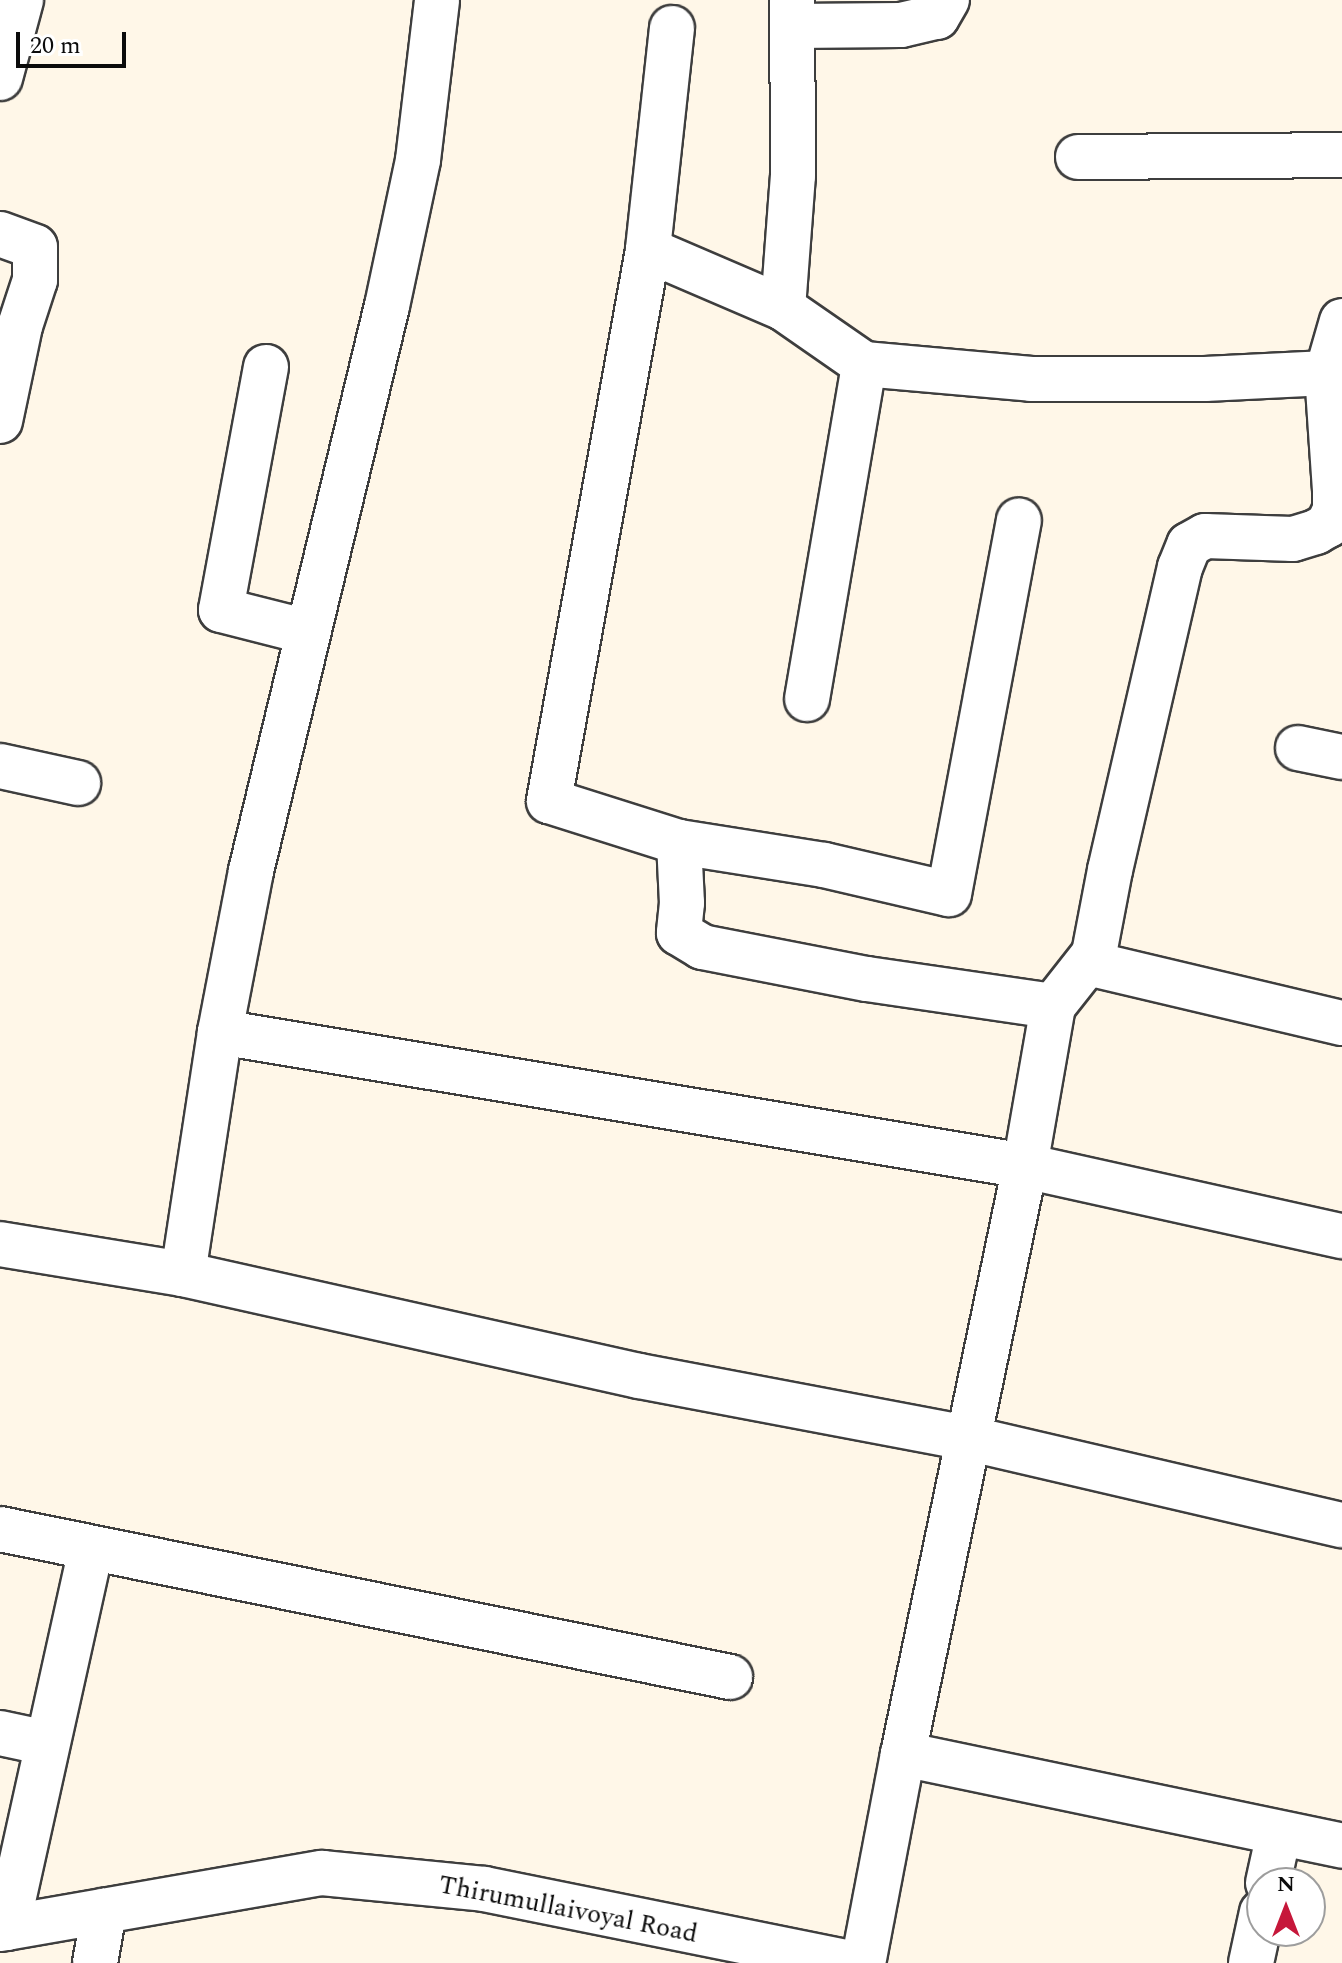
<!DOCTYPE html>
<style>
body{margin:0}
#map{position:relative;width:1342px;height:1963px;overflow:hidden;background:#fff7e8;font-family:Spectral,serif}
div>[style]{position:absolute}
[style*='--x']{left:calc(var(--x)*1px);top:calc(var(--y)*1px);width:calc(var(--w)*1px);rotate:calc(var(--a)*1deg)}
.roads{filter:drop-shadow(2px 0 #3e3e3e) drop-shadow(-2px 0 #3e3e3e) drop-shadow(0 2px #3e3e3e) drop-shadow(0 -2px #3e3e3e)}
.minor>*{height:44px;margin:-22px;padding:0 22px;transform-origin:22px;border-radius:22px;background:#fff}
span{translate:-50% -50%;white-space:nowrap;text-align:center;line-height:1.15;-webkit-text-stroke:8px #fff;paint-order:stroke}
.street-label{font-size:26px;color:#0b0b0b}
.north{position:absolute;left:1246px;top:1867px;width:80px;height:80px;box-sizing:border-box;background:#fff;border:2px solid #9d9d9d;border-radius:50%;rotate:0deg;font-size:22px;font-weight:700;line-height:32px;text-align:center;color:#0b0b0b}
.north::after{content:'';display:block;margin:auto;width:28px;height:36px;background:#c6173a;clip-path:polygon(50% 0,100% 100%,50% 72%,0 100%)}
.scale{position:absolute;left:16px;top:32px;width:110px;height:36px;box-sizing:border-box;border:4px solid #0b0b0b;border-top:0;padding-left:10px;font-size:24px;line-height:28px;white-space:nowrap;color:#0b0b0b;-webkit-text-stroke:6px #fff;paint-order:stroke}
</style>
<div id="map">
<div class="roads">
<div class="minor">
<i style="--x:793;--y:26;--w:108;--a:-0.5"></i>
<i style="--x:901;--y:25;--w:37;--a:-13"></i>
<i style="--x:937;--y:17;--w:20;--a:-60"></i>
<i style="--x:672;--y:28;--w:223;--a:96.2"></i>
<i style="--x:648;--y:250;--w:560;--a:100.19"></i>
<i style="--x:549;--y:801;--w:136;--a:17.5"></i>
<i style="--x:679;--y:842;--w:147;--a:9"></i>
<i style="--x:824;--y:865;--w:128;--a:13.1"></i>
<i style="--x:949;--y:894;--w:380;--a:-79.4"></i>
<i style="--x:0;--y:78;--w:81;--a:-74.9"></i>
<i style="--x:1078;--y:157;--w:264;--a:-0.4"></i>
<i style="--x:0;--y:234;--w:37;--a:20"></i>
<i style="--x:35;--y:247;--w:33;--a:90"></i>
<i style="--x:35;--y:280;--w:48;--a:108.1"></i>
<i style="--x:20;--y:326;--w:97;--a:101.9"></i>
<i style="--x:648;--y:250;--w:147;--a:23.2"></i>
<i style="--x:783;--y:308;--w:98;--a:34.7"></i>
<i style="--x:864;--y:364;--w:168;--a:5.1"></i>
<i style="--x:1031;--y:379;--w:174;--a:0"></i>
<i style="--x:1205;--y:379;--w:122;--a:-2.8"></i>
<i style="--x:1327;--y:373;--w:118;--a:86.1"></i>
<i style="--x:1335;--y:491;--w:19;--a:90"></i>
<i style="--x:1335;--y:510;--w:17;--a:115"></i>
<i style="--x:1328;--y:525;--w:14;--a:150"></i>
<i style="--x:1316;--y:532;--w:24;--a:163"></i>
<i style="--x:1293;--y:539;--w:88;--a:-178"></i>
<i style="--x:1205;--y:536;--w:18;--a:151"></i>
<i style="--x:1189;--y:545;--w:24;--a:112"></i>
<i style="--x:1180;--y:567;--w:311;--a:103"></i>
<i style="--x:1110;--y:870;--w:86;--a:100.8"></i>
<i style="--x:1094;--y:954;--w:66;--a:128.3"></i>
<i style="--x:1053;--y:1006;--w:162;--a:99.9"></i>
<i style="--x:1025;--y:1166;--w:601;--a:101.72"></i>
<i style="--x:903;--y:1754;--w:213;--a:100.8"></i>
<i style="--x:783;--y:308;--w:132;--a:-85.7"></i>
<i style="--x:793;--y:176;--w:176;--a:-90.3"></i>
<i style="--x:266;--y:367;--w:247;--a:100.5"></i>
<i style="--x:221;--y:610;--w:90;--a:14.2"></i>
<i style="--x:1327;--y:373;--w:54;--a:-73.9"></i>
<i style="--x:807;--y:699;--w:340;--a:-80.3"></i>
<i style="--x:1298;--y:748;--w:45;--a:11.6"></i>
<i style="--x:0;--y:766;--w:80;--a:12.3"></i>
<i style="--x:679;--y:842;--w:61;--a:87.2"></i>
<i style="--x:682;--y:903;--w:30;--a:96"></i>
<i style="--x:679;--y:933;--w:27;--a:31"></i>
<i style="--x:702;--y:947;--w:168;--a:11"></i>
<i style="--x:867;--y:979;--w:188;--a:8.3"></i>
<i style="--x:1088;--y:963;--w:261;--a:13.3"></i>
<i style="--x:220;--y:1032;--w:816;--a:9.45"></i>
<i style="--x:1025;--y:1166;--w:325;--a:12.5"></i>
<i style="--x:0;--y:1244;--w:185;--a:9.3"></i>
<i style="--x:183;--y:1274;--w:467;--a:12.6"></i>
<i style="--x:639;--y:1376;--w:334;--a:10.7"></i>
<i style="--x:967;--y:1438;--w:385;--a:13.1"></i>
<i style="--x:183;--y:1274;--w:245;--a:-81.3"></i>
<i style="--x:220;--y:1032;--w:164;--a:-79.1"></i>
<i style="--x:251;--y:871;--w:581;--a:-76.47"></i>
<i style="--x:387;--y:306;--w:149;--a:-78"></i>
<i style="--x:418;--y:160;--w:161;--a:-83.2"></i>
<i style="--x:0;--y:1529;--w:745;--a:11.46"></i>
<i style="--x:0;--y:1733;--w:48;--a:12"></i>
<i style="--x:903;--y:1754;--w:449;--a:11.8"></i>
<i style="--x:1268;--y:1883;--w:51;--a:-77.6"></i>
<i style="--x:7;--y:1928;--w:389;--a:-77.5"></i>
<i style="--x:0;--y:1929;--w:327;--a:-9.9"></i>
<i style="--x:322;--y:1873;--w:163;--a:5.6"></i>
<i style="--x:484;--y:1889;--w:375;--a:11.4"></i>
<i style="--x:95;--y:1963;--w:53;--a:-80.2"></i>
<i style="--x:1251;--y:1963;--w:52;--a:-77.8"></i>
</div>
</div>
<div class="street-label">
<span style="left:568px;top:1910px;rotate:11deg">Thirumullaivoyal Road</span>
</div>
<div class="north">N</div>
<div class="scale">20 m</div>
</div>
